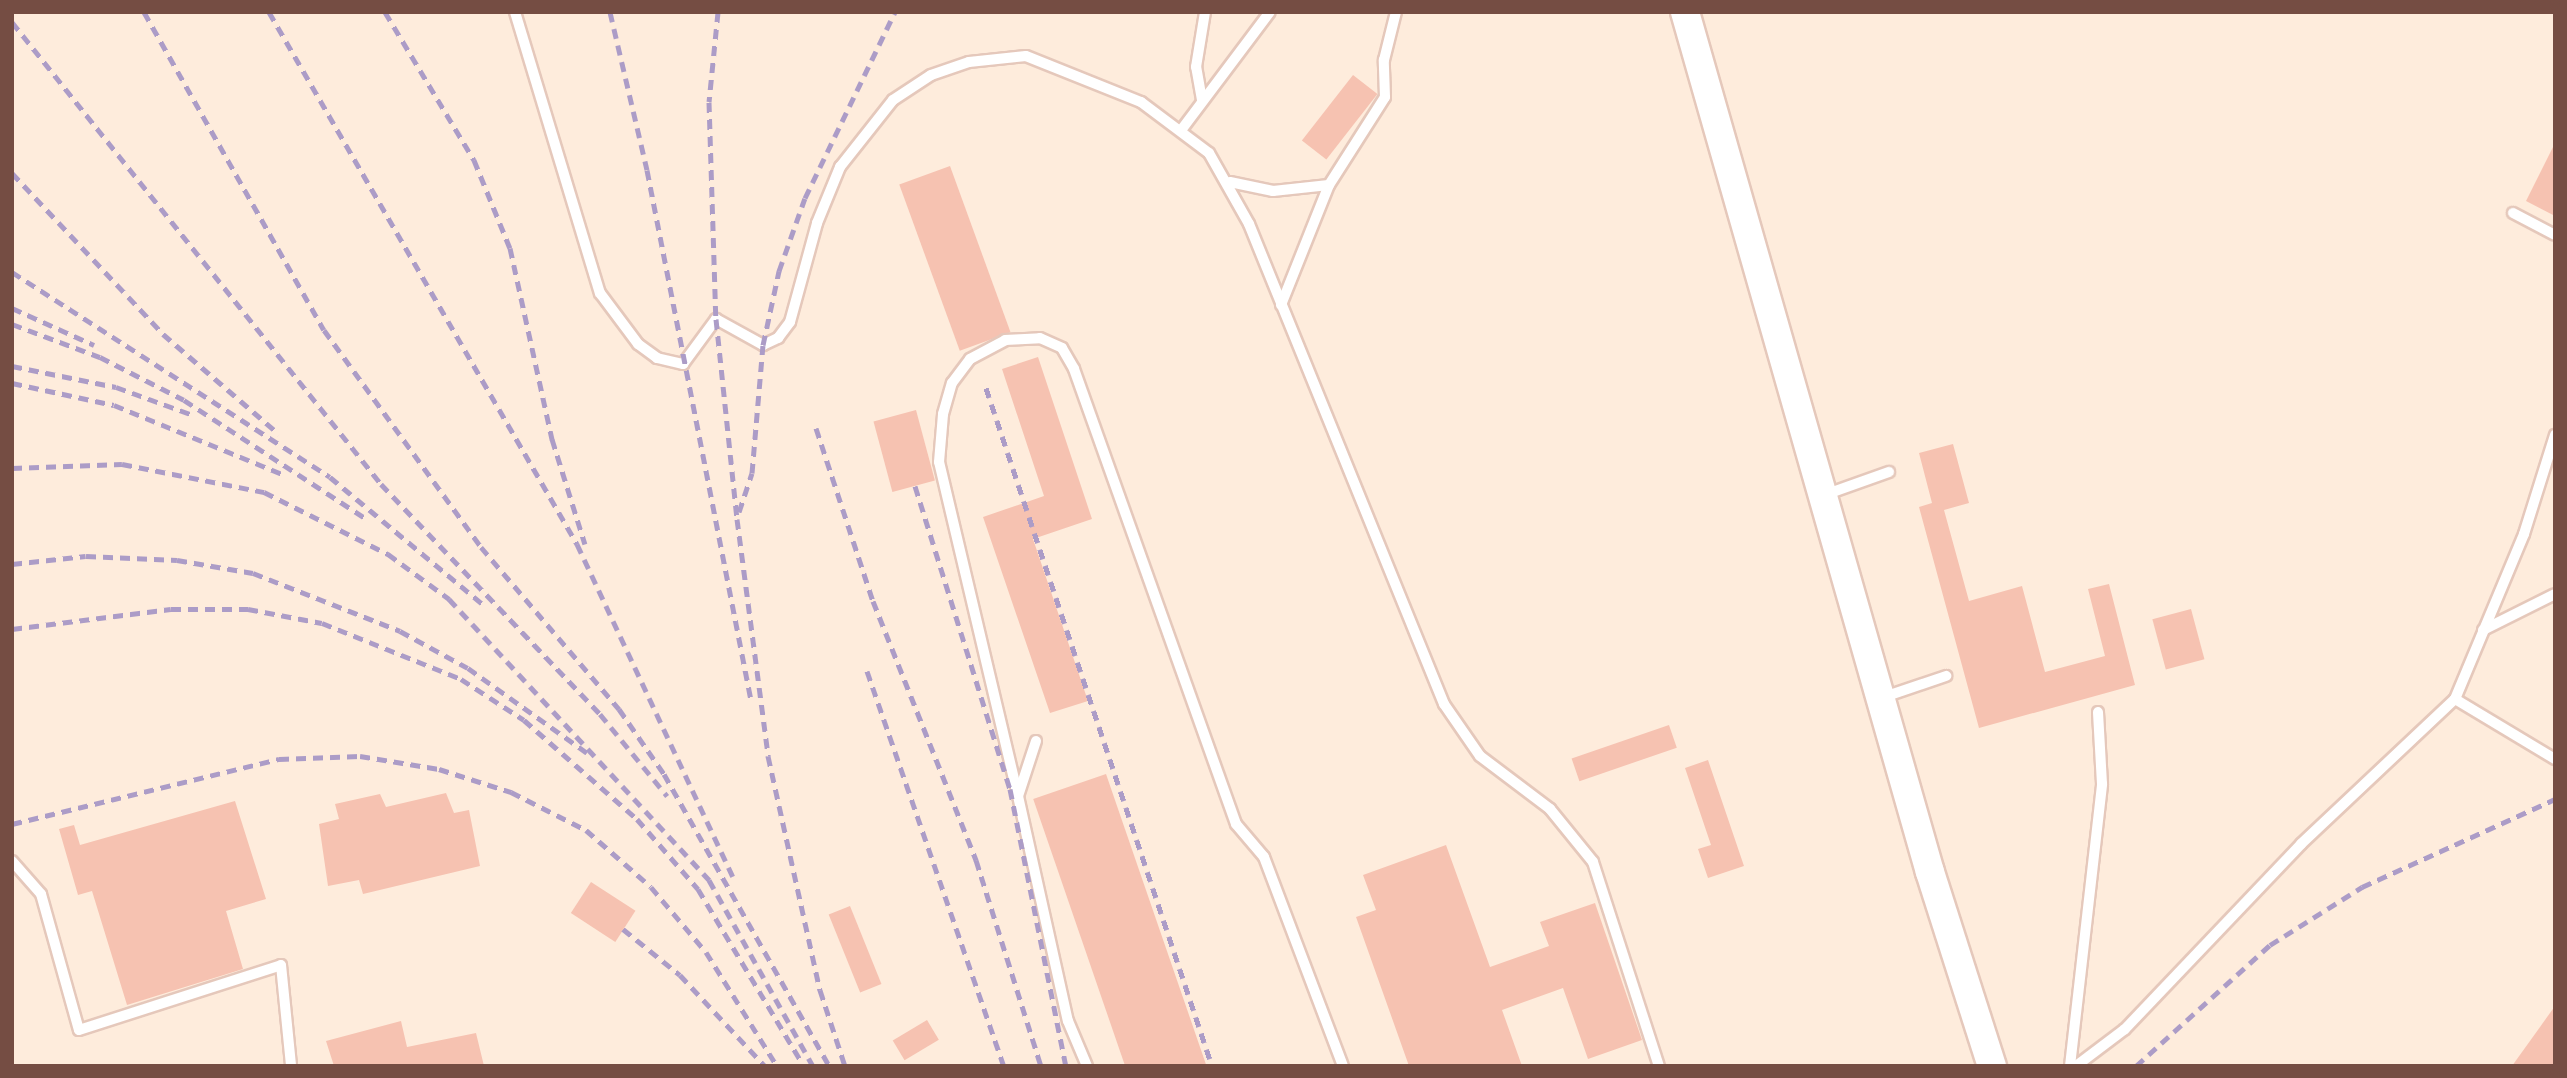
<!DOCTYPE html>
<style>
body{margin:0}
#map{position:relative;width:2567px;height:1078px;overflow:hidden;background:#feecdc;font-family:"Noto Sans",sans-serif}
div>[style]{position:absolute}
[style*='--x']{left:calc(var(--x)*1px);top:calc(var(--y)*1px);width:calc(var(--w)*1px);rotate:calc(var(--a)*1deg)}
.building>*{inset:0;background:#f6c2b1;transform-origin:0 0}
.roads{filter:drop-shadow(2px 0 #e5c8bb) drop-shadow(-2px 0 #e5c8bb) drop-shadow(0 2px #e5c8bb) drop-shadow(0 -2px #e5c8bb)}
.lane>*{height:10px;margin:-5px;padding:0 5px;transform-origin:5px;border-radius:5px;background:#fff}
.secondary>*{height:28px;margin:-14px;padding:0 14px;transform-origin:14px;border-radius:14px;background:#fff}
.rail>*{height:5px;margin-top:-2.5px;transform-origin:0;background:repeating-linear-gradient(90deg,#ac9cc7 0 10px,transparent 0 17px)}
span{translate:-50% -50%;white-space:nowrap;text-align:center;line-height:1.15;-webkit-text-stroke:5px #fff0e5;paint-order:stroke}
.frame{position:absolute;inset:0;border:14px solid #754d43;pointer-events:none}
</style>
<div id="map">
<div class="building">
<i style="left:1353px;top:75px;width:31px;height:83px;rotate:38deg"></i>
<i style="clip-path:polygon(2555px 143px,2555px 216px,2526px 201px)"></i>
<i style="left:950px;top:166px;width:177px;height:54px;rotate:70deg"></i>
<i style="clip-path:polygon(1038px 357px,1092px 519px,1033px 539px,1088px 701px,1050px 713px,983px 517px,1044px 496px,1002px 369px)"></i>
<i style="left:916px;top:410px;width:73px;height:44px;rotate:75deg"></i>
<i style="clip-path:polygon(1953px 444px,1969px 503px,1944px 510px,1969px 601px,2022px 586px,2045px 672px,2105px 656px,2088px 589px,2109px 584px,2135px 685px,1979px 728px,1919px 507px,1932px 503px,1919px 453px)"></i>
<i style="left:2191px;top:609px;width:52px;height:40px;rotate:75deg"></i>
<i style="left:1669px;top:725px;width:24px;height:103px;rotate:71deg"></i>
<i style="clip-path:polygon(1708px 760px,1744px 866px,1708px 878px,1698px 849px,1711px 845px,1685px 768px)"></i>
<i style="left:1106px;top:774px;width:309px;height:77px;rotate:71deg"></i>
<i style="clip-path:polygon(446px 793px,454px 813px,469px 810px,480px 866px,363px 894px,359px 880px,328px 886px,319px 824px,339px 819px,335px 804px,380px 794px,386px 807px)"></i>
<i style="clip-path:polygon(235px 801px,266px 899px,226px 911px,243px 969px,127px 1005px,92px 891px,78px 895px,59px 829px,74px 825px,80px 845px)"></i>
<i style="clip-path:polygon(1446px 845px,1490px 967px,1549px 946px,1540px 922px,1595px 903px,1642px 1040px,1588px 1059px,1563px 988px,1502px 1010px,1522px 1066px,1409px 1066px,1356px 917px,1376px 910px,1363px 875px)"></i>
<i style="left:591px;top:882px;width:53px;height:37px;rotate:33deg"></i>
<i style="left:850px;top:906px;width:84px;height:23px;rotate:68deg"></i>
<i style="clip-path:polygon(2555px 1006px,2555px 1066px,2512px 1066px)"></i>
<i style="left:927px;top:1020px;width:23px;height:40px;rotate:59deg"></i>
<i style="clip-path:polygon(401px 1021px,407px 1047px,476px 1033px,484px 1066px,334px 1066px,326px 1041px)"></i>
</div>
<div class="roads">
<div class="lane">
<i style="--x:515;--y:12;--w:294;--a:73.2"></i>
<i style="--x:600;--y:293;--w:64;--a:53.3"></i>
<i style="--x:638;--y:344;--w:24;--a:36"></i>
<i style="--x:657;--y:358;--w:27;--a:13"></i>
<i style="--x:683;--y:364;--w:56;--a:-53.7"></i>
<i style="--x:716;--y:319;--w:54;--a:29"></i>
<i style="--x:763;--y:345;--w:17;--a:-25"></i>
<i style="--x:778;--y:338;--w:20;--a:-53"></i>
<i style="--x:790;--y:322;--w:103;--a:-74.7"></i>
<i style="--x:817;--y:223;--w:61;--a:-67.7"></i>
<i style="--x:840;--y:167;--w:85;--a:-51.7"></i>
<i style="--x:893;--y:100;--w:45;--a:-33.3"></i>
<i style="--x:931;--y:75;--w:40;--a:-18.9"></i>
<i style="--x:969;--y:62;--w:57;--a:-6"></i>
<i style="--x:1026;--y:56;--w:124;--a:21.8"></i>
<i style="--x:1141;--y:102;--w:85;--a:36.9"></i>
<i style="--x:1209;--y:153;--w:81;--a:60.6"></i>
<i style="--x:1249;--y:224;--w:518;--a:67.89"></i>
<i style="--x:1444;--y:704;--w:63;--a:55.3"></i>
<i style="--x:1480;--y:756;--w:88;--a:37.1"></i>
<i style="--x:1550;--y:809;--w:68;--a:50.9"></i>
<i style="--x:1593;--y:862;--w:214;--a:72.1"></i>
<i style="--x:1202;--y:100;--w:34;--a:-100"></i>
<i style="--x:1196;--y:67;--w:56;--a:-80.7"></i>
<i style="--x:1182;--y:129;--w:146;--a:-53.1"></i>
<i style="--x:1230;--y:182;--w:44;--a:11.8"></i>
<i style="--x:1273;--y:191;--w:56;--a:-6.1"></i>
<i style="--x:2513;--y:213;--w:47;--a:27.6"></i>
<i style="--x:1281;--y:305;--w:129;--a:-68.2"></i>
<i style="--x:1329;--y:185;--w:104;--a:-57.5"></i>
<i style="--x:1385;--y:97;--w:37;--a:-92"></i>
<i style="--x:1384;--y:60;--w:49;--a:-76"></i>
<i style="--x:1824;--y:495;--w:69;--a:-19.5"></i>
<i style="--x:2483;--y:630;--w:80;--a:-26.6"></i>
<i style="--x:1881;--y:698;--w:69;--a:-18.7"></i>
<i style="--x:2455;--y:699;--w:179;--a:-67.3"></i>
<i style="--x:2524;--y:534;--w:104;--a:-72.6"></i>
<i style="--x:1036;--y:741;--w:58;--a:108.1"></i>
<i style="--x:1018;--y:796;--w:230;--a:77.5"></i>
<i style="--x:1068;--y:1021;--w:49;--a:67.1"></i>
<i style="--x:1018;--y:796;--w:343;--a:-103.3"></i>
<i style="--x:939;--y:462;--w:48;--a:-85.2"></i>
<i style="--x:943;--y:414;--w:32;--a:-74"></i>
<i style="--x:952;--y:383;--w:30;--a:-53"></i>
<i style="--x:970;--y:359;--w:40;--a:-28"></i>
<i style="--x:1005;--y:340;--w:35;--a:-3"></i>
<i style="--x:1040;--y:338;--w:24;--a:24"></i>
<i style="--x:1062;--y:348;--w:24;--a:60"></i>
<i style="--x:1074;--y:369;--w:483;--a:70.4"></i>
<i style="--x:1236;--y:824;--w:43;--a:49.7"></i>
<i style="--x:1264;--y:857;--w:223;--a:69.3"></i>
<i style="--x:12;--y:861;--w:44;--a:48.7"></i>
<i style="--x:41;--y:894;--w:141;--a:74.4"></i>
<i style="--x:79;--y:1030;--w:212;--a:-17.8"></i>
<i style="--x:281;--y:965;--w:101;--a:84.3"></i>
<i style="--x:2070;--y:1066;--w:284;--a:-83.5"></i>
<i style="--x:2102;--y:784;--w:72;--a:-93.2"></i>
<i style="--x:2076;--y:1066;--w:61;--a:-37.1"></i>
<i style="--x:2125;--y:1029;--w:255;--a:-46.4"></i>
<i style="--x:2301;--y:844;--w:212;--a:-43.3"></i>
<i style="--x:2455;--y:699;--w:117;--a:31"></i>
</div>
<div class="secondary">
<i style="--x:1685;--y:12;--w:894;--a:74.1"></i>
<i style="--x:1930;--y:872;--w:204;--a:72.3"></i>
</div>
</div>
<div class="rail">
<i style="--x:144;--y:12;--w:365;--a:60.5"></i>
<i style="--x:324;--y:330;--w:268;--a:54.1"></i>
<i style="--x:481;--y:547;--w:213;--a:49.6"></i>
<i style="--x:619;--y:709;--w:79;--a:55.3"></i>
<i style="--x:664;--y:774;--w:335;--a:60.5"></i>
<i style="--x:269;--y:12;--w:615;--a:59.93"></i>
<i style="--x:577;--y:544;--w:368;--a:64.9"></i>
<i style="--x:385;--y:12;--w:173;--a:59"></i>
<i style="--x:474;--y:160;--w:95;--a:67.8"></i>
<i style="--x:510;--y:248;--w:196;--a:77.6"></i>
<i style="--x:552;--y:439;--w:110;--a:72.6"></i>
<i style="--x:610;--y:12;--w:162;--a:76.8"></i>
<i style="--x:647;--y:170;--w:540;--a:78.9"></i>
<i style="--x:718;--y:12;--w:90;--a:95.7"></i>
<i style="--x:709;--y:102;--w:217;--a:88.2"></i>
<i style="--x:716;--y:319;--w:201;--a:84"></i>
<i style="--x:737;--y:519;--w:239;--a:82.5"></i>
<i style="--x:768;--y:756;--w:240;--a:77.5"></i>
<i style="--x:820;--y:990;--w:80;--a:71.8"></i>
<i style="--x:12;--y:22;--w:591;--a:51.39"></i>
<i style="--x:381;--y:484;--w:318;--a:46.4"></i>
<i style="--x:600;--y:714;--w:106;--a:50.7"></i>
<i style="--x:12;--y:173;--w:221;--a:46.8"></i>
<i style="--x:163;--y:334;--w:153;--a:40.8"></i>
<i style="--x:12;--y:272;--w:378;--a:32.8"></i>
<i style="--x:330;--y:477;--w:203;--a:39.8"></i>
<i style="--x:12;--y:308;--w:90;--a:24.3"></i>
<i style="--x:12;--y:324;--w:94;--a:20.6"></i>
<i style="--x:100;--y:357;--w:94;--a:27.1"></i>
<i style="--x:184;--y:400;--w:220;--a:33.1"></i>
<i style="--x:12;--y:366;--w:106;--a:11.4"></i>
<i style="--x:116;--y:387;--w:79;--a:20"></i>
<i style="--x:12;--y:383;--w:104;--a:12.2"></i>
<i style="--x:114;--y:405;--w:185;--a:22.3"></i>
<i style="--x:986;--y:388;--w:715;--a:71.57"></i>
<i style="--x:816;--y:428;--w:182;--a:71.8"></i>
<i style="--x:873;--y:601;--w:279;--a:68.3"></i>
<i style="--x:976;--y:860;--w:216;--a:72.5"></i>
<i style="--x:12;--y:468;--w:110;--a:-2.1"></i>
<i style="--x:122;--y:464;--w:145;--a:11.2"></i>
<i style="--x:264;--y:492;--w:139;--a:26.6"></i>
<i style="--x:388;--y:554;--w:76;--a:36.4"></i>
<i style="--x:449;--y:599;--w:383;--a:47.2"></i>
<i style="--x:709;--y:880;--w:213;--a:60.8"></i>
<i style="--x:915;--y:486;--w:318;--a:72.6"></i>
<i style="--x:1010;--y:789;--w:283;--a:78.6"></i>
<i style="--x:739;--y:512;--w:41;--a:-71.6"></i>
<i style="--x:752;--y:473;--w:128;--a:-85.1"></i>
<i style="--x:763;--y:345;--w:76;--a:-77.8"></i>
<i style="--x:779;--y:271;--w:77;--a:-70.4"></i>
<i style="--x:805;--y:198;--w:207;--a:-64.2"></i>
<i style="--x:12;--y:564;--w:74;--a:-6.2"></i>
<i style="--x:86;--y:556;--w:91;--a:2.5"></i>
<i style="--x:177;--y:560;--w:77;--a:9.7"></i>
<i style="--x:253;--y:573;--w:158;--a:21.5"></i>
<i style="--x:400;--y:631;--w:77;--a:28.6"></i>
<i style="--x:468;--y:668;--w:146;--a:35.5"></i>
<i style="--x:12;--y:629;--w:160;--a:-7.2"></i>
<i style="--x:171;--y:609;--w:77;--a:0"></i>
<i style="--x:248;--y:609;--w:75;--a:10.7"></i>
<i style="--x:322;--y:623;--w:150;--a:21.9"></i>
<i style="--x:461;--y:679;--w:75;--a:33.1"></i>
<i style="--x:524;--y:720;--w:150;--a:41.2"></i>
<i style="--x:637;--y:819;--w:93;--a:48.9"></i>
<i style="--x:698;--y:889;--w:203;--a:59.1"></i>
<i style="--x:867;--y:671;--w:418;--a:70.9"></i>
<i style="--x:12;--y:824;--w:275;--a:-13.7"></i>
<i style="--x:279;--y:759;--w:81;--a:-2.1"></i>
<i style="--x:360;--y:756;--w:80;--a:9.3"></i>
<i style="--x:439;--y:769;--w:76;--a:17.7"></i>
<i style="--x:511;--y:792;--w:84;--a:26.9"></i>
<i style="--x:586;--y:830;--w:86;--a:41.2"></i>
<i style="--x:651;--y:887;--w:85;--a:49.8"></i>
<i style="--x:706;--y:952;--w:134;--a:58.1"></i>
<i style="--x:623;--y:929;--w:73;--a:38.9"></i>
<i style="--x:680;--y:975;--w:125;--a:47"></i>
<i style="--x:2136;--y:1066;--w:181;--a:-42.1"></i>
<i style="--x:2270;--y:945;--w:109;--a:-32.2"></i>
<i style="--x:2362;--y:887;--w:212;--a:-24.5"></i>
</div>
<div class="frame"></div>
</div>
